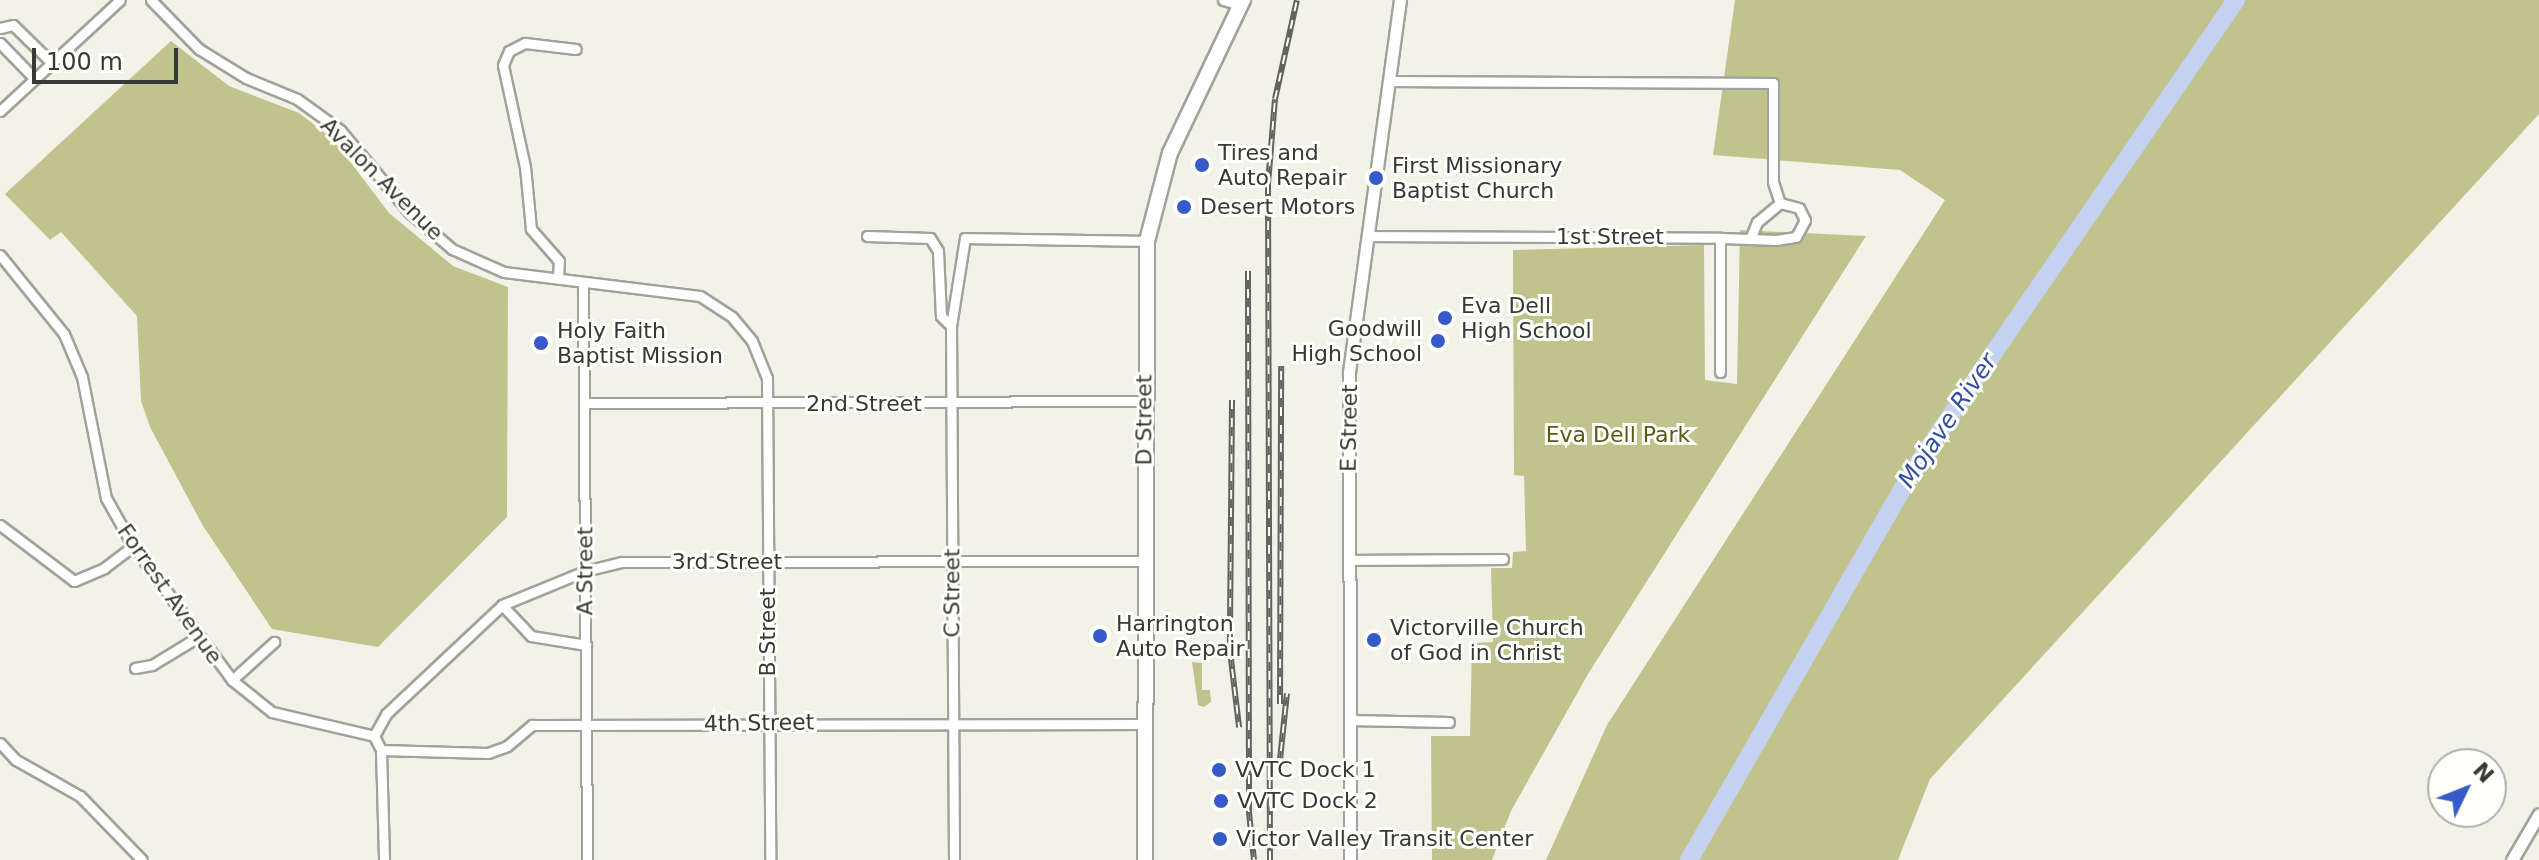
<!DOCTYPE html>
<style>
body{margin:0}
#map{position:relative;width:2539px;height:860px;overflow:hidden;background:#f2f2e9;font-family:"DejaVu Sans",sans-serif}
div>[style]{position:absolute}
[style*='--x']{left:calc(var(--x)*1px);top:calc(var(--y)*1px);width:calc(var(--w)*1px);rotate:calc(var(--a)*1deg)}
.green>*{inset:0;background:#c1c38d}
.river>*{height:18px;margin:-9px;padding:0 9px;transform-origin:9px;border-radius:9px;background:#c4d1f0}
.roads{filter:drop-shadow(2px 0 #a1a299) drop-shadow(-2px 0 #a1a299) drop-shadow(0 2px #a1a299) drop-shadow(0 -2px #a1a299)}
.minor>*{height:9px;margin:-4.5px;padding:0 4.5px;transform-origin:4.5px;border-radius:4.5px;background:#fff}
.tertiary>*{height:11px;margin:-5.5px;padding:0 5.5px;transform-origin:5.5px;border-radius:5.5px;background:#fff}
.primary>*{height:14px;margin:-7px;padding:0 7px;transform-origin:7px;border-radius:7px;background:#fff}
.rail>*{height:6px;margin-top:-3px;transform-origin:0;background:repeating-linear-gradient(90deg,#fffffb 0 9px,#63635e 0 18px);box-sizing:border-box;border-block:2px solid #63635e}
.dots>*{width:22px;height:22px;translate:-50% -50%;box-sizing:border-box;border:4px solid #fffffb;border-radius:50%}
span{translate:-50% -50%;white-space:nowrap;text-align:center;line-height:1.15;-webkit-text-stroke:6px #fffffb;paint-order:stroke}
.poi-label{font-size:22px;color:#383835}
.left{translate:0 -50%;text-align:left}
.right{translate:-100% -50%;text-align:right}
.street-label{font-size:22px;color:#383835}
.park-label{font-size:22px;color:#5a5b19}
.water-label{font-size:24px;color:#324ea4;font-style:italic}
.north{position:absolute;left:2427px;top:748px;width:80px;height:80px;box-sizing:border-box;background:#fffffb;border:2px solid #afafac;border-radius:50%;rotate:47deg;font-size:22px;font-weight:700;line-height:32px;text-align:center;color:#383835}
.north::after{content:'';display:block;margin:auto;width:28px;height:36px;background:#375acb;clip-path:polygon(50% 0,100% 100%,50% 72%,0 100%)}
.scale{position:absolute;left:32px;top:48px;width:146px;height:36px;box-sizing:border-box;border:4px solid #383835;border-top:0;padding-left:10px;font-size:24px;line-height:28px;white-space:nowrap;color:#383835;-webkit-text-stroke:6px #fffffb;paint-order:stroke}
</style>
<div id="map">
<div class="green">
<i style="clip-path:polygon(1735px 0,2539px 0,2539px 114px,1930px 779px,1898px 860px,1546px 860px,1607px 725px,1945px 200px,1900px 170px,1713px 155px)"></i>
<i style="clip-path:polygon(171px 41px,229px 86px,299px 113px,333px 139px,389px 213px,453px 266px,508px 287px,507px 517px,378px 647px,272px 629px,203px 526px,150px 427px,141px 401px,137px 316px,61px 232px,50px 240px,5px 194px)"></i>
<i style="clip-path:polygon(1740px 230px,1866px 236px,1588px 674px,1511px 811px,1492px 860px,1432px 860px,1431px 736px,1470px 736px,1472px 643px,1493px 642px,1491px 568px,1512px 568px,1513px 552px,1526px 551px,1524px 476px,1514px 475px,1513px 250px,1704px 245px,1705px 380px,1737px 384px)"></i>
<i style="clip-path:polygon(1192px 662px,1202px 663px,1202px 690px,1210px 690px,1211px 702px,1204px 707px,1198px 705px)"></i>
</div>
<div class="river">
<i style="--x:1689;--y:860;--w:451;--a:-60.1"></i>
<i style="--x:1914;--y:469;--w:569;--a:-55.53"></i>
</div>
<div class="roads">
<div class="minor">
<i style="--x:151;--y:0;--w:69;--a:45.6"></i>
<i style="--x:199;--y:49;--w:55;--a:31.7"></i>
<i style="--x:246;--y:78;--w:55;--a:22.4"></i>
<i style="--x:297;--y:99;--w:53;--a:35.8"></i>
<i style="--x:340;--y:130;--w:107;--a:49.9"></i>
<i style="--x:409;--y:212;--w:57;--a:40.7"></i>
<i style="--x:452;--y:249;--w:57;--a:23.9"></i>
<i style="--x:504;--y:272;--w:197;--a:7"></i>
<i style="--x:700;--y:296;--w:38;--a:33"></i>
<i style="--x:732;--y:317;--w:31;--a:50"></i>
<i style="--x:752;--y:341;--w:40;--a:68"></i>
<i style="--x:767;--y:378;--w:482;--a:89.6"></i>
<i style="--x:1223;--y:0;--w:19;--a:16"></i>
<i style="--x:0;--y:28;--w:13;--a:-13"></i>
<i style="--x:13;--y:25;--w:54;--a:44.3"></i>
<i style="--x:0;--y:43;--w:50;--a:45.8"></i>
<i style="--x:1389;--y:81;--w:384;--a:0.3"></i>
<i style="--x:1773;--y:83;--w:99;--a:90"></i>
<i style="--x:1773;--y:182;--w:22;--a:72"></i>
<i style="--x:0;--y:111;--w:163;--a:-42.8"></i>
<i style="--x:867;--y:236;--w:63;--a:1.8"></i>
<i style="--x:930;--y:238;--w:15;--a:58"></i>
<i style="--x:938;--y:251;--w:65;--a:87.4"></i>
<i style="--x:941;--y:316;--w:14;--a:45"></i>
<i style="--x:1367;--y:236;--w:353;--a:0.3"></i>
<i style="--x:1720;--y:238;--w:134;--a:90"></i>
<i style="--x:1720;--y:238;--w:30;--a:2"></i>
<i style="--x:1750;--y:239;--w:26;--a:2"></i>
<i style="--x:1776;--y:240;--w:20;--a:-9"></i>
<i style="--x:1796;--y:237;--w:19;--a:-62"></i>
<i style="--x:1805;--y:220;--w:13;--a:-117"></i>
<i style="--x:1799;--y:208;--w:20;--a:-165"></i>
<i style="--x:1780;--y:203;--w:30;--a:140"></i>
<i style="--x:1757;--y:222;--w:18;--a:112"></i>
<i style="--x:0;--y:255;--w:102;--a:51"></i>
<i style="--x:64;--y:334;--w:47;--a:67.3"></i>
<i style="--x:82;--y:377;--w:123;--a:78.8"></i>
<i style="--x:106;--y:498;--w:55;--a:60.6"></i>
<i style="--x:133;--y:546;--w:167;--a:53.5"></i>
<i style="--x:232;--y:680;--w:51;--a:38.7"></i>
<i style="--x:272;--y:712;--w:105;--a:13.2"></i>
<i style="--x:374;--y:736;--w:16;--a:63"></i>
<i style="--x:381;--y:750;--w:110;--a:88.4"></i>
<i style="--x:558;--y:278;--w:17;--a:-87"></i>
<i style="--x:559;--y:261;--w:43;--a:-131.2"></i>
<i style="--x:531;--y:229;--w:62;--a:-95.5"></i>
<i style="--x:525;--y:167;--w:104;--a:-102.2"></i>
<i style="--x:503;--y:65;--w:15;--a:-67"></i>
<i style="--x:509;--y:51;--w:18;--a:-27"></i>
<i style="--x:525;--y:43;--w:51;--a:6.7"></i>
<i style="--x:583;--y:282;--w:578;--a:89.6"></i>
<i style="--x:584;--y:403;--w:560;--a:-0.2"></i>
<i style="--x:0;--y:525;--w:93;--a:37.1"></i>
<i style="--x:74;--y:581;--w:33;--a:-23"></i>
<i style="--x:104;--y:568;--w:36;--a:-37"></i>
<i style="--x:1348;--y:560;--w:155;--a:-0.4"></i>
<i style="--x:502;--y:605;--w:42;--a:46.9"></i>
<i style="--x:531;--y:636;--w:56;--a:9.3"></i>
<i style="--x:135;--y:668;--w:17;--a:-10"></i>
<i style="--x:152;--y:665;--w:54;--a:-31.3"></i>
<i style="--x:232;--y:680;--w:57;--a:-42.1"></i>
<i style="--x:1349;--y:720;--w:100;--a:1.1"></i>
<i style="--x:374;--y:736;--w:25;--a:-61"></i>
<i style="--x:386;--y:714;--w:159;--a:-43.2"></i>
<i style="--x:502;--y:605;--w:90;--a:-22.3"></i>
<i style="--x:585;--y:571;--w:38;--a:-14"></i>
<i style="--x:622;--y:562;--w:523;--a:-0.11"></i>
<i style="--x:0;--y:743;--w:23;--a:47"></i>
<i style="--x:16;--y:760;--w:73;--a:29.4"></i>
<i style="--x:80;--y:796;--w:89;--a:45.9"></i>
<i style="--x:381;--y:750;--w:107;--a:1.6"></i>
<i style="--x:488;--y:753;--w:20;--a:-20"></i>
<i style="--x:507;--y:746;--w:33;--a:-40"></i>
<i style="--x:532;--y:725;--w:613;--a:-0.09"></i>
<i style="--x:954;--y:860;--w:534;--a:-90.32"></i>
<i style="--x:951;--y:326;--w:89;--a:-81"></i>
<i style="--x:965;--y:238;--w:182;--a:0.9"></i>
</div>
<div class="tertiary">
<i style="--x:1350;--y:860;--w:488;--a:-90.1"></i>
<i style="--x:1349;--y:372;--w:375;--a:-82.2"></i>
<i style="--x:2512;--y:860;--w:53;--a:-59.6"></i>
</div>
<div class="primary">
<i style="--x:1145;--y:860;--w:619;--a:-89.81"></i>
<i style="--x:1147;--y:241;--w:91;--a:-75.4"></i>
<i style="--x:1170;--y:153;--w:170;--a:-64.5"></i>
</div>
</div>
<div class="rail">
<i style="--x:1248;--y:271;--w:541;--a:89.89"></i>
<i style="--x:1232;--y:400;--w:251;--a:90.5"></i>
<i style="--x:1230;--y:651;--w:77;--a:83.2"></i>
<i style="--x:1280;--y:704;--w:338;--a:-89.8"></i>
<i style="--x:1279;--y:769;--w:76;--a:-84"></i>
<i style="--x:1248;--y:803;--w:57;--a:84"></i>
<i style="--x:1270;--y:860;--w:676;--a:-90.17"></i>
<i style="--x:1268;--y:184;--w:85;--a:-85.3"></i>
<i style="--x:1275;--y:99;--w:101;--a:-77.5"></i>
</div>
<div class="dots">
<i style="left:1202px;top:165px;background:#375acb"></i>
<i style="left:1376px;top:178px;background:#375acb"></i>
<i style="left:1184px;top:207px;background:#375acb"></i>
<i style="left:1445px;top:318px;background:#375acb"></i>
<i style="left:1438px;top:341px;background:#375acb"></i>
<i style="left:541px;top:343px;background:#375acb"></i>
<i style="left:1100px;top:636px;background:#375acb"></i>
<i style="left:1374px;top:640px;background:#375acb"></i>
<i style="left:1219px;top:770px;background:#375acb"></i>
<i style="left:1221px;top:801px;background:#375acb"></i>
<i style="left:1220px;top:839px;background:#375acb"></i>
</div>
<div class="poi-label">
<span class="left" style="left:1218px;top:165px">Tires and<br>Auto Repair</span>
<span class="left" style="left:1392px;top:178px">First Missionary<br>Baptist Church</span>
<span class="left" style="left:1200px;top:207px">Desert Motors</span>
<span class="left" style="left:1461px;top:318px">Eva Dell<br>High School</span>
<span class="right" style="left:1422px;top:341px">Goodwill<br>High School</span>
<span class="left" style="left:557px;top:343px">Holy Faith<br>Baptist Mission</span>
<span class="left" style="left:1116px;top:636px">Harrington<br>Auto Repair</span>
<span class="left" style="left:1390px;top:640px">Victorville Church<br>of God in Christ</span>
<span class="left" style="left:1235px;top:770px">VVTC Dock 1</span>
<span class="left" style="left:1237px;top:801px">VVTC Dock 2</span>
<span class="left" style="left:1236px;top:839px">Victor Valley Transit Center</span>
</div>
<div class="street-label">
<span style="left:382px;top:179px;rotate:45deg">Avalon Avenue</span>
<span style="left:1610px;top:237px">1st Street</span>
<span style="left:864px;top:404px">2nd Street</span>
<span style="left:1144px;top:420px;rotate:-90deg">D Street</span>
<span style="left:1349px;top:428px;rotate:-89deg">E Street</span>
<span style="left:727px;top:562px">3rd Street</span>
<span style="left:585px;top:571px;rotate:-90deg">A Street</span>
<span style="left:952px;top:593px;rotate:-90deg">C Street</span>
<span style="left:170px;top:594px;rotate:55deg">Forrest Avenue</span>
<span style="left:768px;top:632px;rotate:-90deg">B Street</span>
<span style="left:759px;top:723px;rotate:-1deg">4th Street</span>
</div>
<div class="park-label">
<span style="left:1618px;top:435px">Eva Dell Park</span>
</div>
<div class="water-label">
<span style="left:1948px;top:421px;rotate:-56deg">Mojave River</span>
</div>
<div class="north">N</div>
<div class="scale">100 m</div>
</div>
